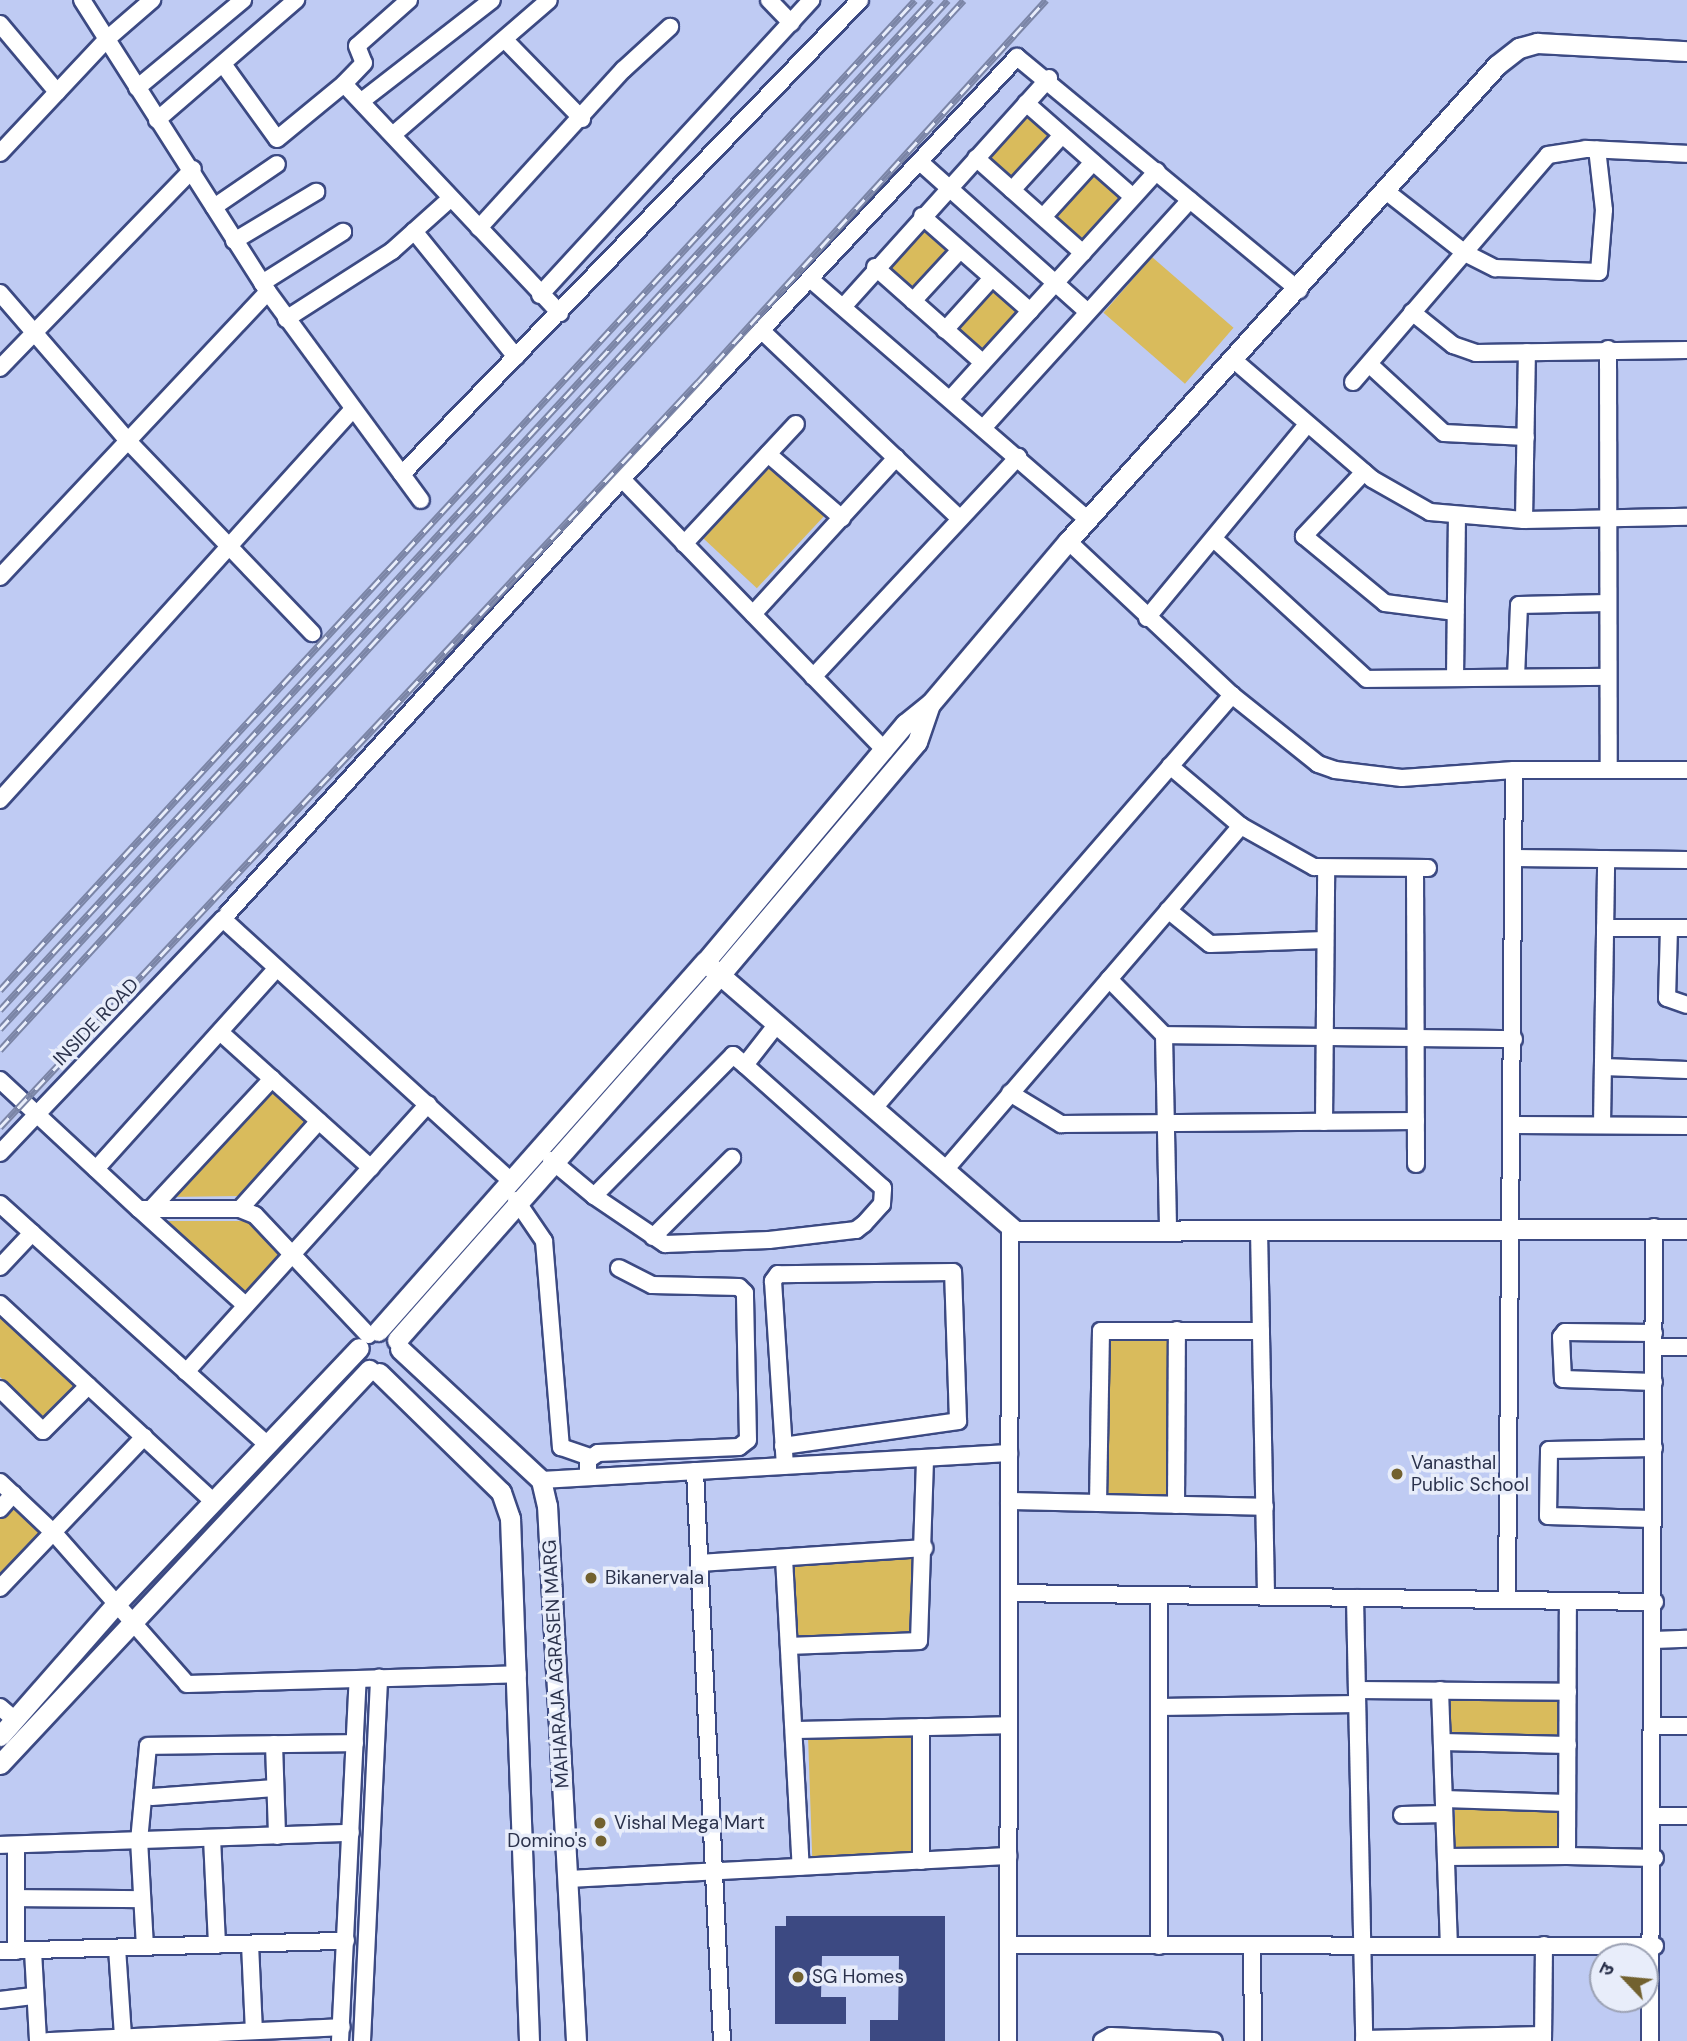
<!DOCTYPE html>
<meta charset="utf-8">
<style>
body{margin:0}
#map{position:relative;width:1687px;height:2041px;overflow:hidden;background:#bfcbf3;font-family:"DM Sans","Noto Sans Devanagari",sans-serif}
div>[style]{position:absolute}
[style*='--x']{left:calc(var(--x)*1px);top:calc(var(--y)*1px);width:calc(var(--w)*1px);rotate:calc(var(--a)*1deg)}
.green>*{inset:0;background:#d9bb5c;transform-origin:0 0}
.building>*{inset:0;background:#3c4982}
.roads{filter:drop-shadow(2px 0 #3c4a83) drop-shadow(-2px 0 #3c4a83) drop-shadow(0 2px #3c4a83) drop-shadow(0 -2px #3c4a83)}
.minor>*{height:16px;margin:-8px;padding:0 8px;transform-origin:8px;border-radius:8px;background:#fff}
.tertiary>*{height:19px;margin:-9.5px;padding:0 9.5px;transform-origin:9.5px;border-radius:9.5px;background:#fff}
.rail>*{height:7px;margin-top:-3.5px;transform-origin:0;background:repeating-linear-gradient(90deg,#e8edfa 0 13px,#7b85a6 0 26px);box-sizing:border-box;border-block:2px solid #7b85a6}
.dots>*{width:19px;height:19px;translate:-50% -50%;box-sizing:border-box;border:4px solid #e8edfa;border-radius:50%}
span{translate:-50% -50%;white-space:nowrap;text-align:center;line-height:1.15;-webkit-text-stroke:7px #e8edfa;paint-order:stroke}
.street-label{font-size:19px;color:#2b324c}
.poi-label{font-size:19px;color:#2b324c}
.left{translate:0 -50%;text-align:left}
.right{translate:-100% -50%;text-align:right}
.north{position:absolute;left:1589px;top:1943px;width:70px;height:70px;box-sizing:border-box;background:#e8edfa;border:2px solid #9ca2b4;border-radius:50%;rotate:296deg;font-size:19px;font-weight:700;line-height:28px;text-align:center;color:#2b324c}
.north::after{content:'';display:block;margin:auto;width:24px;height:32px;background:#72612f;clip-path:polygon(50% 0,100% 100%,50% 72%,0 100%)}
</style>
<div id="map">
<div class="green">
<i style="left:1026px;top:110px;width:40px;height:62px;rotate:42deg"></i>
<i style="left:1093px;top:171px;width:40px;height:61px;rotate:42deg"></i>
<i style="left:923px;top:222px;width:41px;height:62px;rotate:43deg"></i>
<i style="left:1152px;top:257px;width:108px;height:74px;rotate:41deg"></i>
<i style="left:992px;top:283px;width:41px;height:62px;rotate:43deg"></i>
<i style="left:771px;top:466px;width:73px;height:99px;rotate:43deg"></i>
<i style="clip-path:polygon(271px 1088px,309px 1123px,240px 1196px,169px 1197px)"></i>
<i style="clip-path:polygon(161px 1221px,248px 1221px,283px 1253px,245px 1296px)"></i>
<i style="clip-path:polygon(0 1316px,78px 1390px,48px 1422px,0 1377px)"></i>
<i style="left:1109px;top:1337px;width:62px;height:159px;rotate:1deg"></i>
<i style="clip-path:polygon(14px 1503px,48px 1534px,0 1586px,0 1518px)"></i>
<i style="left:912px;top:1557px;width:79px;height:119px;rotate:89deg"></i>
<i style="left:1448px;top:1695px;width:115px;height:42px"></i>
<i style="left:911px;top:1734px;width:119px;height:103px;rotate:88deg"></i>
<i style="left:1455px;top:1808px;width:107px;height:42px"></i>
</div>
<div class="building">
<i style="clip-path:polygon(786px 1916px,945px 1916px,945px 2041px,870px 2041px,870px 2020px,898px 2020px,899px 1956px,822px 1956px,821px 1997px,846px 1997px,846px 2024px,775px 2024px,775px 1926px,786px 1926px)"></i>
</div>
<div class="roads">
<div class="minor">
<i style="--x:82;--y:0;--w:346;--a:57.5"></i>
<i style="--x:268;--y:292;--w:258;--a:53.7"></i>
<i style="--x:409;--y:0;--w:69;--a:138.5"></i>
<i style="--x:357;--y:46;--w:18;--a:68"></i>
<i style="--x:364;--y:63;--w:29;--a:134"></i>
<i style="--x:344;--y:84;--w:315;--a:46.7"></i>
<i style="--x:769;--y:0;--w:32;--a:46"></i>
<i style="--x:0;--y:24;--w:89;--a:50"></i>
<i style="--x:506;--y:41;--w:109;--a:45.7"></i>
<i style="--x:223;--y:64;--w:92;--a:54.2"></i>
<i style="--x:277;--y:139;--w:87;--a:-39.4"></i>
<i style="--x:137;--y:88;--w:138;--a:-39.7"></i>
<i style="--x:363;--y:100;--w:163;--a:-37.8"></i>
<i style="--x:1026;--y:103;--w:142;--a:41.3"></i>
<i style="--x:157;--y:120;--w:184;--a:-40.8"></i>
<i style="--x:395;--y:133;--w:203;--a:-40.8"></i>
<i style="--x:0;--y:153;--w:156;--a:-46.8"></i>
<i style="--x:107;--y:39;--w:60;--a:-40.9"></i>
<i style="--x:976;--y:158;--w:143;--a:41.6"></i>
<i style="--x:920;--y:162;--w:225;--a:41.8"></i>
<i style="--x:1012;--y:190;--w:74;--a:-47.7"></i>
<i style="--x:1387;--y:192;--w:99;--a:38"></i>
<i style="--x:1465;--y:253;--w:34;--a:27"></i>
<i style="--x:1495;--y:268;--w:104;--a:2.2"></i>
<i style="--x:1599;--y:272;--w:62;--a:-85.4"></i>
<i style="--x:1604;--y:210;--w:61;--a:-96.5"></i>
<i style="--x:214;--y:207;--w:76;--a:-34.3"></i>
<i style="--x:922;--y:216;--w:144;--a:41.3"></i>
<i style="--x:1043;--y:217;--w:74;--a:-47.7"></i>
<i style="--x:479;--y:228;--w:214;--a:-47.7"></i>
<i style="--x:623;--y:70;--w:64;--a:-42.5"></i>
<i style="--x:414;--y:231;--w:162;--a:51"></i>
<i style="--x:234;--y:241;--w:96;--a:-30.9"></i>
<i style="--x:875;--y:267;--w:144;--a:41.6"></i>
<i style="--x:810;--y:279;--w:369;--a:40.9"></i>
<i style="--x:262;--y:283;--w:96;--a:-32.2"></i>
<i style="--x:0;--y:293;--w:197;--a:49.1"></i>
<i style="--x:129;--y:442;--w:265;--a:46.2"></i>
<i style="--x:540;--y:295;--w:401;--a:-47.4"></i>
<i style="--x:913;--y:301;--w:69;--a:-47.3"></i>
<i style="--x:843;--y:307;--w:308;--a:-48"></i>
<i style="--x:1412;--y:312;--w:53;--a:38.8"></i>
<i style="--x:1453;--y:345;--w:24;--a:19"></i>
<i style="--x:1476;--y:353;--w:211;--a:-0.8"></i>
<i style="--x:286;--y:319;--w:126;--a:-32.7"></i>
<i style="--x:392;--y:251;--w:79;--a:-41.9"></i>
<i style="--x:761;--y:330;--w:274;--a:43.5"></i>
<i style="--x:945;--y:330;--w:70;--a:-47.9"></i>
<i style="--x:1608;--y:349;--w:421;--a:89.9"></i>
<i style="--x:1235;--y:361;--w:181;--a:40.7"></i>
<i style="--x:1372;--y:479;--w:67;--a:29.6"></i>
<i style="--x:1430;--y:512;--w:94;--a:4.9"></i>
<i style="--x:1524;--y:520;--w:163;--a:-1.1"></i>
<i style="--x:1369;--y:364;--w:102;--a:42.6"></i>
<i style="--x:1444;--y:433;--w:82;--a:2.8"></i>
<i style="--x:0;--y:368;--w:277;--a:-45.9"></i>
<i style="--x:1353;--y:382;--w:299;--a:-49.3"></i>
<i style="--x:1548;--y:155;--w:38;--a:-9"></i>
<i style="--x:1586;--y:149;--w:101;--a:2.8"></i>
<i style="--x:952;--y:397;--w:305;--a:-47.8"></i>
<i style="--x:985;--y:426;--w:305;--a:-47.8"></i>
<i style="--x:768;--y:454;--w:98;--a:40.9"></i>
<i style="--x:1364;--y:472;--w:88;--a:133.2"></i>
<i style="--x:1304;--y:536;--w:105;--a:39.6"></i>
<i style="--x:1385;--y:603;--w:71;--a:7.3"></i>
<i style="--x:402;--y:474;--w:659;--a:-45.98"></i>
<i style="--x:622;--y:479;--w:378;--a:45.9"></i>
<i style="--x:1524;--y:520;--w:168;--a:-89"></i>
<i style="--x:1214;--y:539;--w:207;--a:42.5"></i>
<i style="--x:1367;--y:679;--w:241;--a:-0.5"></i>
<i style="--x:1068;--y:541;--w:225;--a:43.2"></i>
<i style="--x:1232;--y:695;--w:110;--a:38.7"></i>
<i style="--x:1318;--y:764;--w:18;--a:19"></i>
<i style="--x:1335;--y:770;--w:67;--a:6.8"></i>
<i style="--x:1402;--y:778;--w:112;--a:-4.1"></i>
<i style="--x:1514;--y:770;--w:173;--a:0"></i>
<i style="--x:684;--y:544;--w:164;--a:-47"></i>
<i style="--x:0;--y:577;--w:391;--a:-46.8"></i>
<i style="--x:753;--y:614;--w:212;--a:-47.5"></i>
<i style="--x:1147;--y:618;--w:249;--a:-50.4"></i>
<i style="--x:813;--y:677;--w:301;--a:-47"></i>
<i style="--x:1516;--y:677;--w:72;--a:-87.6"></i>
<i style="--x:1519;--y:605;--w:89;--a:-1.3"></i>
<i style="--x:1455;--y:678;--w:161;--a:-89.3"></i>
<i style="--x:1170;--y:766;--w:93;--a:40.2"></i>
<i style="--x:1241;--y:826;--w:84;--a:29.3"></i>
<i style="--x:1314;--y:867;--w:114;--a:0.5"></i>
<i style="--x:0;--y:800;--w:527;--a:-47.92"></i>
<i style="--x:1514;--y:858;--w:173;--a:0.7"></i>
<i style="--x:1415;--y:869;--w:295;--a:89.8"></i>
<i style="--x:1168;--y:910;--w:54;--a:39"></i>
<i style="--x:1210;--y:944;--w:115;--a:-2"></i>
<i style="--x:228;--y:913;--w:586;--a:-47.77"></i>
<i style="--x:622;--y:479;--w:578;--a:-46.89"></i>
<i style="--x:1017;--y:57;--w:366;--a:39.6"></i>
<i style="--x:1605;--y:928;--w:82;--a:0"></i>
<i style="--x:1669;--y:928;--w:70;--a:91.6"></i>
<i style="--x:1667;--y:998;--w:21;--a:19"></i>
<i style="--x:1109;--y:979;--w:78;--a:45.5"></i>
<i style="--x:1164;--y:1035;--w:350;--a:0.7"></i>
<i style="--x:220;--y:1032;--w:203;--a:42"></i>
<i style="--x:1164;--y:1035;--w:195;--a:88.8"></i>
<i style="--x:1603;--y:1067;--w:84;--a:2"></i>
<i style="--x:0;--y:1080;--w:190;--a:42.9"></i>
<i style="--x:139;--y:1209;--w:101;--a:0"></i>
<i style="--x:240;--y:1209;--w:16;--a:22"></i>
<i style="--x:255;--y:1215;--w:165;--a:46.7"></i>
<i style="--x:1010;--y:1093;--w:60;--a:31.3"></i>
<i style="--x:1061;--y:1124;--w:355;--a:-0.5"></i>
<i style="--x:874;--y:1108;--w:547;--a:-49.08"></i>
<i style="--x:1324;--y:1122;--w:254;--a:-89.5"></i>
<i style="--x:1514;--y:1125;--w:173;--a:0.3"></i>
<i style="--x:1602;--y:1125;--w:266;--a:-89.1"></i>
<i style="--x:0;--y:1153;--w:323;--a:-46.4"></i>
<i style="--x:223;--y:919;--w:387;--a:42.3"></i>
<i style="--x:551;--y:1160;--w:56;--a:39.9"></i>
<i style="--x:594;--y:1196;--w:198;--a:-45.4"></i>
<i style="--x:733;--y:1055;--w:16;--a:40"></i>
<i style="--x:745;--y:1065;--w:52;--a:-52"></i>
<i style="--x:96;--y:1169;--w:269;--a:-48"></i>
<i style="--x:945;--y:1170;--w:454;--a:-49.3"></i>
<i style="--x:594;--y:1196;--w:86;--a:34.1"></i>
<i style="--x:665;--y:1244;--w:104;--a:-2.2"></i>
<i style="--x:769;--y:1240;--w:88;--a:-6.6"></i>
<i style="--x:856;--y:1230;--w:10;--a:-37"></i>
<i style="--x:864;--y:1224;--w:27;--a:-48"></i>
<i style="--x:882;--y:1204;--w:16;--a:-86"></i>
<i style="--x:883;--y:1188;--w:185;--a:-138.3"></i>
<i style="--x:516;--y:1200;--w:50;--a:55.7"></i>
<i style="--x:544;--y:1241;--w:207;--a:85.3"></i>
<i style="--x:561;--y:1447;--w:31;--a:19"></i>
<i style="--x:0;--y:1204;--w:359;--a:42"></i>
<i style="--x:139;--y:1209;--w:142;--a:42.1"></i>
<i style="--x:151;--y:1209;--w:178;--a:-47.1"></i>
<i style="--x:240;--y:1209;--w:118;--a:-48.1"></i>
<i style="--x:1259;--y:1230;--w:367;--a:88.9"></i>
<i style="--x:653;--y:1237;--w:112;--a:-45"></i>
<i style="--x:0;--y:1267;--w:47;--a:-46.7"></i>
<i style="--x:0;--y:1304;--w:292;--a:42.8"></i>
<i style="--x:1654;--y:1333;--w:89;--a:-179.4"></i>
<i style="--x:1565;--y:1332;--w:6;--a:129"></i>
<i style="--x:1561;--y:1337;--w:42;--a:87.3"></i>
<i style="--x:1563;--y:1379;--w:91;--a:1.9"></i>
<i style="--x:1654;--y:1347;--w:33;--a:0"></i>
<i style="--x:186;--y:1372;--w:361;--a:-47.9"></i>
<i style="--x:0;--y:1389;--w:60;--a:44.3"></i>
<i style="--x:43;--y:1431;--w:64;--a:-45"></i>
<i style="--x:783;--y:1446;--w:177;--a:-8.1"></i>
<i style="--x:958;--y:1421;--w:149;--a:-91.9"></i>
<i style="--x:953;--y:1272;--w:175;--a:179.3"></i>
<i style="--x:778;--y:1274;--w:9;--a:126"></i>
<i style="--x:773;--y:1281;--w:185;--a:86.3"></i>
<i style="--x:695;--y:1471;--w:571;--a:87.29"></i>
<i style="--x:588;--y:1477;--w:17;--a:-90"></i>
<i style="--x:588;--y:1460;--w:12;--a:-35"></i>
<i style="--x:598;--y:1453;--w:141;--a:-2.4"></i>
<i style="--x:739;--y:1447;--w:11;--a:-38"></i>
<i style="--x:748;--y:1440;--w:147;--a:-91.2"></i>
<i style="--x:745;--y:1293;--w:8;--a:-135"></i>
<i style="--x:739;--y:1287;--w:87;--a:-178.7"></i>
<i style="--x:652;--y:1285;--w:37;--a:-153"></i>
<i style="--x:541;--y:1480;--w:469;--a:-3.3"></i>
<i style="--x:0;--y:1482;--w:74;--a:43.4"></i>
<i style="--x:54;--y:1533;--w:201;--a:48.6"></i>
<i style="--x:187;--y:1684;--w:331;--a:-1.7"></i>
<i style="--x:1009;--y:1501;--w:256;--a:1.3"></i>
<i style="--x:1098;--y:1503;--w:172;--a:-89"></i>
<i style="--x:1101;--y:1331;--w:160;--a:0"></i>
<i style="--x:1176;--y:1505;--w:175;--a:-89.7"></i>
<i style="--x:0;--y:1509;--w:20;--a:-49"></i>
<i style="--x:1652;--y:1519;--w:104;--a:-178.3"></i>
<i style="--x:1548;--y:1516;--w:66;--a:-89.1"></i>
<i style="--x:1549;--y:1450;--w:105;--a:-1.1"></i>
<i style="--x:784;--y:1558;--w:309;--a:86.9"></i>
<i style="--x:700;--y:1563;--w:225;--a:-3.8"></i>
<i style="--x:0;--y:1588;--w:209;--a:-46.4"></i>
<i style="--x:1009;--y:1593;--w:646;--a:0.8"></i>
<i style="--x:1355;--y:1598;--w:443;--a:88.8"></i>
<i style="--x:1507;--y:1599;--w:829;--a:-89.52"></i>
<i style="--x:1654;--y:1640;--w:33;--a:-2"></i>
<i style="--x:789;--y:1646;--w:130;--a:-2.2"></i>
<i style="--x:919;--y:1641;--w:183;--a:-88.1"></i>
<i style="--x:1357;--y:1690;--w:211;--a:0.5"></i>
<i style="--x:1440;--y:1690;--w:255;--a:88"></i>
<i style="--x:0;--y:1707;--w:20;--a:41"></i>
<i style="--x:1159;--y:1707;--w:198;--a:-0.9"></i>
<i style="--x:1655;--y:1726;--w:32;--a:0"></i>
<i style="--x:921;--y:1727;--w:134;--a:90"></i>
<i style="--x:794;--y:1730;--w:215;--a:-1.3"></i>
<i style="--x:1442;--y:1742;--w:126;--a:1.4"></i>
<i style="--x:274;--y:1744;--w:92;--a:88.1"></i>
<i style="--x:152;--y:1797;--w:123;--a:-4.2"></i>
<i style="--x:1444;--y:1799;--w:123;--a:1.9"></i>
<i style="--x:1402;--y:1815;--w:42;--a:-1.4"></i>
<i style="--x:1655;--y:1816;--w:32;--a:0"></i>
<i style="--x:212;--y:1838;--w:107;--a:87.3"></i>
<i style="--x:0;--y:1845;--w:351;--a:-2"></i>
<i style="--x:16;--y:1845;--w:106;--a:90"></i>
<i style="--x:1567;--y:1856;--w:88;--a:1.3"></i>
<i style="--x:1446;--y:1857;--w:121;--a:-0.5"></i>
<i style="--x:1567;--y:1856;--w:255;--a:-89.8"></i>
<i style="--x:567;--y:1879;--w:442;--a:-3"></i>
<i style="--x:16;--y:1898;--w:126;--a:0.5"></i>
<i style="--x:250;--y:1944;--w:87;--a:87.4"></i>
<i style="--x:1008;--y:1945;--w:647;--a:0.09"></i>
<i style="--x:1252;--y:1945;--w:96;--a:89.4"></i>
<i style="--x:1159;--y:1946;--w:350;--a:-90"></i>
<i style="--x:145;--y:1947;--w:106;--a:-93.2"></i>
<i style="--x:139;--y:1841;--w:95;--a:-84.6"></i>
<i style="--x:148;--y:1746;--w:207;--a:-0.8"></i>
<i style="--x:117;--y:1948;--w:89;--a:86.1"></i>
<i style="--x:0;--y:1951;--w:346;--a:-1.7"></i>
<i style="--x:33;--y:1951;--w:90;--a:86.8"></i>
<i style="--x:0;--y:2000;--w:35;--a:-7"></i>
<i style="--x:1364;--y:2039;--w:179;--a:-1.3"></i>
<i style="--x:48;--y:2041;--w:294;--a:-2.7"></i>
<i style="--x:340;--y:2041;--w:362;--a:-87.2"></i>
<i style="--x:362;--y:2041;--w:364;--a:-87.3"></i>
<i style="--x:1008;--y:2041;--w:815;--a:-89.86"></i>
<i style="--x:1102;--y:2041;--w:10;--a:-29"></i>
<i style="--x:1111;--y:2036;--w:103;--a:2.8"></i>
<i style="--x:1543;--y:2041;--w:96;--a:-89.4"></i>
<i style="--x:1650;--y:2041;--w:814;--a:-89.72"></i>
</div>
<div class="tertiary">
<i style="--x:705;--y:962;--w:411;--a:40.9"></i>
<i style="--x:1016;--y:1231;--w:671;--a:-0.17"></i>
<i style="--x:378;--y:1331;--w:493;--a:-48.5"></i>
<i style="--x:705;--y:962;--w:311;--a:-50"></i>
<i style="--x:905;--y:724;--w:33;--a:-39"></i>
<i style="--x:931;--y:703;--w:212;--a:-49.8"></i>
<i style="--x:1068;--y:541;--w:641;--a:-47.97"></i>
<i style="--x:1497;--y:65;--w:28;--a:-38"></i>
<i style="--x:1519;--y:48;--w:19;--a:-16"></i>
<i style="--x:1537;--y:43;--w:150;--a:3.1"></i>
<i style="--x:397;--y:1340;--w:487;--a:-48.5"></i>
<i style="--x:720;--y:975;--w:305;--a:-49.8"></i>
<i style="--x:917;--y:742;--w:40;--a:-71.1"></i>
<i style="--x:400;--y:1349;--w:192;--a:42.9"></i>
<i style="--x:541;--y:1480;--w:26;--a:77"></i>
<i style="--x:547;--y:1505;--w:537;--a:86.9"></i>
<i style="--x:379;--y:1373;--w:170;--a:44.3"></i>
<i style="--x:501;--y:1492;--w:28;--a:71"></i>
<i style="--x:510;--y:1518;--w:523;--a:87.92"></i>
<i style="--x:0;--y:1736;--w:174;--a:-48.7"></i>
<i style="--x:115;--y:1605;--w:354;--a:-46.5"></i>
<i style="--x:0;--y:1764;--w:540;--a:-46.88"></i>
</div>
</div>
<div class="rail">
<i style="--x:0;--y:990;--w:1348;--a:-47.25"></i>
<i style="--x:0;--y:1010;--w:1374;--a:-47.33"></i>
<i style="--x:0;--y:1029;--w:1399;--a:-47.35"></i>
<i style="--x:0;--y:1050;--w:1425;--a:-47.45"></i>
<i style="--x:0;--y:1127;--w:1021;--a:-46.87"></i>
<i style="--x:698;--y:382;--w:517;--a:-47.67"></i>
</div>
<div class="dots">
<i style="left:1397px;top:1474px;background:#72612f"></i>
<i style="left:591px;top:1578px;background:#72612f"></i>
<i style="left:600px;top:1823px;background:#72612f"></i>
<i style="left:601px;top:1841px;background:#72612f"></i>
<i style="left:798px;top:1977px;background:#72612f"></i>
</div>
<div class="street-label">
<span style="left:96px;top:1022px;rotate:-46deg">INSIDE ROAD</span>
<span style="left:556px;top:1664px;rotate:-93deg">MAHARAJA AGRASEN MARG</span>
</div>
<div class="poi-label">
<span class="left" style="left:1411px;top:1474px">Vanasthal<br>Public School</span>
<span class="left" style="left:605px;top:1578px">Bikanervala</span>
<span class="left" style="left:614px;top:1823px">Vishal Mega Mart</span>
<span class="right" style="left:587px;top:1841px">Domino's</span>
<span class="left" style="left:812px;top:1977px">SG Homes</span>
</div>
<div class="north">उ</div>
</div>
